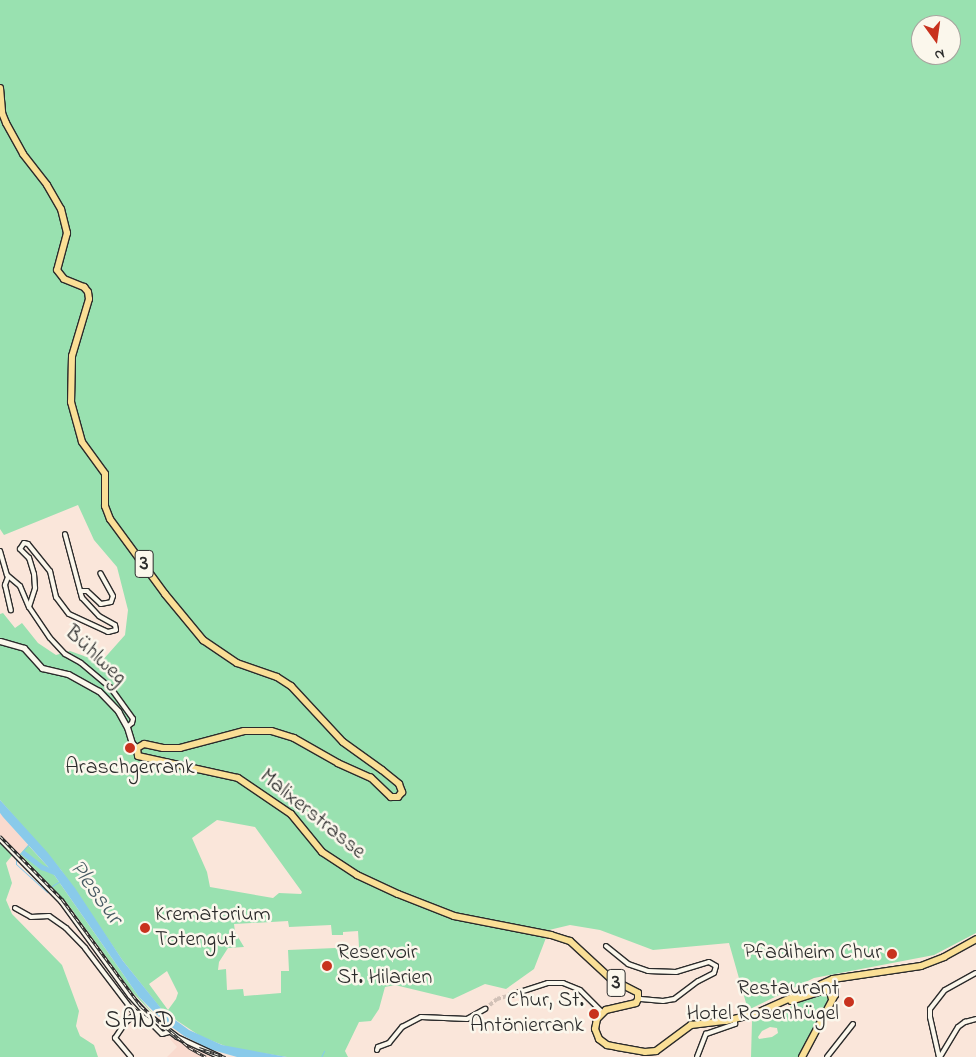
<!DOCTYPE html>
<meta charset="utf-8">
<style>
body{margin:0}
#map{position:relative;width:976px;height:1057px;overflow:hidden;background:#fae6da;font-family:"Indie Flower",sans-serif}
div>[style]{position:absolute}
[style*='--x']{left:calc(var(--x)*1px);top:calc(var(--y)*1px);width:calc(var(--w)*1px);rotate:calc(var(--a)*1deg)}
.built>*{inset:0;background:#f9dace}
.green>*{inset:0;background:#99e1b0}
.water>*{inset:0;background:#89caea}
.stream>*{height:1px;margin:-0.5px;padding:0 0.5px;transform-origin:0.5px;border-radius:0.5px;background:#89caea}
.canal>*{height:4.5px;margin:-2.25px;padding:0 2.25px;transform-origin:2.25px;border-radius:2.25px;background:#89caea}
.minor-tunnel>*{height:4px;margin-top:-2px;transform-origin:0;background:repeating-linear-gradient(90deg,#d1c1b7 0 4px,transparent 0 6px)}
.roads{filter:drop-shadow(1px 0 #2b2b2b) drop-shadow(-1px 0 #2b2b2b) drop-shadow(0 1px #2b2b2b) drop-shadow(0 -1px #2b2b2b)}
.minor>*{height:4px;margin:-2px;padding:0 2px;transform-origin:2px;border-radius:2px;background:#fbf7ec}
.tertiary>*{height:5px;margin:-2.5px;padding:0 2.5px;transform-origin:2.5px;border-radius:2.5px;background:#fbf7ec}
.primary>*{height:6px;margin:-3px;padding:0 3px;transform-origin:3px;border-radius:3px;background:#fadf96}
.rail>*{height:3px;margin-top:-1.5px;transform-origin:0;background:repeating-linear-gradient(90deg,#fbf7ec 0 4px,#2b2b2b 0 8px);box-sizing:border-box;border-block:1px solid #2b2b2b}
.dots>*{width:14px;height:14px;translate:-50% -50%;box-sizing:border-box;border:2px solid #fbf7ec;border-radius:50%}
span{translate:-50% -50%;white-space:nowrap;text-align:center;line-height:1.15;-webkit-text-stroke:5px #fbf7ec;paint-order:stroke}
.shield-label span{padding:1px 4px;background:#fbf7ec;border:1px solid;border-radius:4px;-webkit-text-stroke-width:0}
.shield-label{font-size:21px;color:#2b2b2b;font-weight:700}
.street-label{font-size:22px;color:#2b2b2b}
.poi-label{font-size:22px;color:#2b2b2b}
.left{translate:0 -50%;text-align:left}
.right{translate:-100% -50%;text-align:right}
.water-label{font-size:24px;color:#475b64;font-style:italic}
.quarter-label{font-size:25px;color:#2b2b2b;letter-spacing:1px}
.north{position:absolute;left:911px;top:15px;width:50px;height:50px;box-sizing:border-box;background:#fbf7ec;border:1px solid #a8a59f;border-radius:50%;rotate:166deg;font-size:14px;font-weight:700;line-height:20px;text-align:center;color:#2b2b2b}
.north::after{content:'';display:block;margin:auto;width:18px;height:22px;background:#c8321e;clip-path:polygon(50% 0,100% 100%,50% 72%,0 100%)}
</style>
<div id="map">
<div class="built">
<i style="clip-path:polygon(0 813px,28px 845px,20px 854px,67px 903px,132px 992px,129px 994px,61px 901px,0 839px)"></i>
<i style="clip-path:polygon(171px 1036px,198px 1051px,214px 1057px,167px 1057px,177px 1047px,170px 1039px)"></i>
</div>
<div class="green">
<i style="clip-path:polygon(evenodd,0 0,976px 0,976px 933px,934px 955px,814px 978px,748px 1010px,729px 943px,653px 950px,600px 930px,570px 925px,549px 930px,534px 969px,506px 989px,485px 984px,453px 999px,395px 985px,385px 987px,379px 1009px,371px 1021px,359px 1022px,345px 1051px,348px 1057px,287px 1057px,230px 1048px,200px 1036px,167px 1014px,168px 1012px,166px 1010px,162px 1010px,123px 961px,61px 870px,0 800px,0 614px,3px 613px,15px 628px,22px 623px,38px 643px,56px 655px,70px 651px,101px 662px,125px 635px,128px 610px,117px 567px,94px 540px,78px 505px,4px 535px,0 529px,0 0,921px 25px,951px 25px,951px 55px,921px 55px,921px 25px,0 0,217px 820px,255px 827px,302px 892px,301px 894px,279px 893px,273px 898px,210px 887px,207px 872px,192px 838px,217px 820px,0 0,288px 921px,289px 927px,331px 925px,332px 935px,343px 935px,343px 932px,358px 931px,359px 947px,288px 950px,289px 971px,281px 971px,281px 993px,244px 996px,243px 989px,227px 990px,226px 969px,218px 970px,219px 962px,228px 948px,244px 947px,235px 932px,234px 924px,288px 921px,0 0,167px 971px,178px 993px,176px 999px,168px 1010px,149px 984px,167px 971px)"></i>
<i style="clip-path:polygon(0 839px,14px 853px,6px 863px,12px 883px,6px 900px,12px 914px,62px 965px,79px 1011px,76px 1026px,80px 1036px,94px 1045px,98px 1057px,0 1057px)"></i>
<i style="clip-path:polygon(28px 845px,50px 869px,139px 997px,158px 1019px,132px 992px,67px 903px,20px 854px)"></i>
<i style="clip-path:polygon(evenodd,819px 994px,832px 995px,802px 1057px,751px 1057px,752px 1021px,774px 1014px,819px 994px,770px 1027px,777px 1028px,778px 1033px,772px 1037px,759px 1039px,758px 1037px,762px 1031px,770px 1027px)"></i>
</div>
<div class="water">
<i style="clip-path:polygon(0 800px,48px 853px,75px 888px,123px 961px,164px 1012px,159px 1017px,139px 997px,50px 869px,3px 817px,0 813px)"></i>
<i style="clip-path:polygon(167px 1014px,189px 1030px,222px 1045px,287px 1057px,237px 1057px,209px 1049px,184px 1036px,162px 1020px)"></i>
</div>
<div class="stream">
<i style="--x:20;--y:854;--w:12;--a:-48"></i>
<i style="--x:16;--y:859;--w:5;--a:90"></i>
<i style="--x:16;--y:864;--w:42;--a:42.1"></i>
<i style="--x:52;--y:886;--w:9;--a:-32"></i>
<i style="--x:117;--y:981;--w:15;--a:58"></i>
<i style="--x:321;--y:1057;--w:7;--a:-63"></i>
</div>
<div class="canal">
<i style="--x:24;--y:853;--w:23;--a:38"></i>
<i style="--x:42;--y:867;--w:16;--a:22"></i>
</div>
<div class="minor-tunnel">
<i style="--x:485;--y:1009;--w:16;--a:-40"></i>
<i style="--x:497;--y:999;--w:15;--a:-16"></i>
</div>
<div class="roads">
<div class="minor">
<i style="--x:0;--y:551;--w:25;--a:74"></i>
<i style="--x:7;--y:575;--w:17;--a:40"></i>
<i style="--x:20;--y:586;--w:23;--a:67"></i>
<i style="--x:29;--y:607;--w:37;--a:56"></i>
<i style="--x:50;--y:638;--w:22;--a:47"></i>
<i style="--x:65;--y:654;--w:18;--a:29"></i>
<i style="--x:81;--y:663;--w:38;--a:40"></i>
<i style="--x:110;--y:687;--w:39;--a:54"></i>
<i style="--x:133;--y:719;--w:4;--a:104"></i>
<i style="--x:132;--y:723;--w:6;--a:141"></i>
<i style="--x:8;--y:577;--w:9;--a:111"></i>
<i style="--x:5;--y:585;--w:26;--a:77"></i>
<i style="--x:80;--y:591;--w:7;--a:0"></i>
<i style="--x:87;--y:591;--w:19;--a:43"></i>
<i style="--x:101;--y:604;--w:10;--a:-11"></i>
<i style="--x:111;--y:602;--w:6;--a:-72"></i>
<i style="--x:113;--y:596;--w:26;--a:-119"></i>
<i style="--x:29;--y:607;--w:20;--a:-72"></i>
<i style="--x:35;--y:588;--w:14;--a:-94"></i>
<i style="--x:34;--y:574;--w:17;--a:-107"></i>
<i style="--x:29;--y:558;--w:13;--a:-135"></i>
<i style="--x:20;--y:549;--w:7;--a:-56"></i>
<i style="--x:24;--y:543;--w:4;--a:14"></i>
<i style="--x:28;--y:544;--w:35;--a:51"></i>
<i style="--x:50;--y:571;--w:27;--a:77"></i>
<i style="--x:56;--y:597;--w:21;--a:53"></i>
<i style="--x:69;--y:614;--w:43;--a:24.8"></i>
<i style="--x:108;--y:632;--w:8;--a:-14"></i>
<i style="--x:116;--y:630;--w:5;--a:-101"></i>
<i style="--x:115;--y:625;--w:18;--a:-151"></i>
<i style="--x:99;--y:616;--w:25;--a:-133"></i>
<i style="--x:82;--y:598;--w:66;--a:-104.9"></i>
<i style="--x:0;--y:839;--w:87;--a:45.5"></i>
<i style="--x:61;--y:901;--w:117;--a:54"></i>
<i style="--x:130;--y:996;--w:26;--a:47"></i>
<i style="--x:148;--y:1015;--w:36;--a:37"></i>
<i style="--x:177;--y:1037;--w:47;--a:24.9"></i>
<i style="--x:15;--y:908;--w:18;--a:29"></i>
<i style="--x:31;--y:917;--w:18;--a:-3"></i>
<i style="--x:49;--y:916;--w:21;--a:35"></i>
<i style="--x:66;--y:928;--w:28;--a:46"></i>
<i style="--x:85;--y:948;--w:78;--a:52.8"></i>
<i style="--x:132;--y:1010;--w:20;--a:33"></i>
<i style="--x:149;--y:1021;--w:18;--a:45"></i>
<i style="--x:162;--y:1034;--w:7;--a:-16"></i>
<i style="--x:606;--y:946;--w:28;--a:39"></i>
<i style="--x:628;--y:964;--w:21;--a:19"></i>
<i style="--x:648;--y:971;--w:28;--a:2"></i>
<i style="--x:676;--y:972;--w:34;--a:-17"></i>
<i style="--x:709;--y:962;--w:8;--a:30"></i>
<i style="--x:716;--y:966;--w:7;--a:106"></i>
<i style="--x:714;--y:973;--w:18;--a:153"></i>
<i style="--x:698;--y:981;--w:30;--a:143"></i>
<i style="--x:674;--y:999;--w:11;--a:170"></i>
<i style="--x:663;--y:1001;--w:25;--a:-175"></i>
<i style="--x:511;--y:995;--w:39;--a:-18"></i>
<i style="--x:548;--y:983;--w:15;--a:0"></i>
<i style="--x:563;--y:983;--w:18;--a:22"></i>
<i style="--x:580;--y:990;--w:31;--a:45"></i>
<i style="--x:377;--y:1050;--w:3;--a:-72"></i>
<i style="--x:378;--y:1047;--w:12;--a:-20"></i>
<i style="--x:389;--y:1043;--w:21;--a:-51"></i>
<i style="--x:402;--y:1027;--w:21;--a:-28"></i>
<i style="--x:421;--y:1017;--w:46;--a:2.5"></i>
<i style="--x:467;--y:1019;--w:21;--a:-29"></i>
<i style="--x:131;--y:1057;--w:25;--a:-130"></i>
<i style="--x:115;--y:1038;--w:18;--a:-56"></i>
<i style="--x:125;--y:1023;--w:15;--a:-42"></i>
<i style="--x:697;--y:1057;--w:25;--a:-69"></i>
<i style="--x:706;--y:1034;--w:31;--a:-19"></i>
<i style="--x:735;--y:1024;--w:5;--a:-90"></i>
<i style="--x:827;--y:1057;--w:42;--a:-51.8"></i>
<i style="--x:939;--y:1057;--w:41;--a:-102.7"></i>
<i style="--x:930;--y:1017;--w:8;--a:-90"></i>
<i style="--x:930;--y:1009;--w:24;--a:-52"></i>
<i style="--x:945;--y:990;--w:35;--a:-29"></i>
<i style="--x:940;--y:1057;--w:35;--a:-59"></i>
<i style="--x:958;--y:1027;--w:9;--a:-36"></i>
<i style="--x:965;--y:1022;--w:11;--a:-15"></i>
</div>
<div class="tertiary">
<i style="--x:0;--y:641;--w:25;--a:16"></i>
<i style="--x:24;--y:648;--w:27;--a:48"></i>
<i style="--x:42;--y:668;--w:27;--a:13"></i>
<i style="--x:68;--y:674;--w:35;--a:29"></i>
<i style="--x:99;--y:691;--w:28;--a:46"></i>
<i style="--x:118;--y:711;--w:18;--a:61"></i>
<i style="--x:127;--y:727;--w:17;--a:73"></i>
<i style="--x:132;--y:743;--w:7;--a:45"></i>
</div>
<div class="primary">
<i style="--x:0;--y:88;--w:25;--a:85"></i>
<i style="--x:2;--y:113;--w:11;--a:68"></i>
<i style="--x:6;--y:123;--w:35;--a:61"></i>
<i style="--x:23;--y:154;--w:39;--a:52"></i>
<i style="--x:47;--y:185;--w:28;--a:60"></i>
<i style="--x:61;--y:209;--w:25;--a:76"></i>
<i style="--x:67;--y:233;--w:38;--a:105"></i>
<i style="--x:57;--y:270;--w:11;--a:52"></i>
<i style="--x:64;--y:279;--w:22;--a:22"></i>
<i style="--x:84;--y:287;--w:6;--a:51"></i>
<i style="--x:88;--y:292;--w:7;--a:82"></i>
<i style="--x:89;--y:299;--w:59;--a:106.6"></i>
<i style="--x:72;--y:356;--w:46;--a:91.2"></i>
<i style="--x:71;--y:402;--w:41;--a:74.6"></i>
<i style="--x:82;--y:442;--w:39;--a:54"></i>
<i style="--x:105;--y:474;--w:32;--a:90"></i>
<i style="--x:105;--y:506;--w:14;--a:69"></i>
<i style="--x:110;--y:519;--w:93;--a:53.7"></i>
<i style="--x:165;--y:594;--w:60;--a:50.4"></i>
<i style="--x:203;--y:640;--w:41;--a:34.1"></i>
<i style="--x:237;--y:663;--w:42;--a:19.3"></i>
<i style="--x:277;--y:677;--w:17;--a:33"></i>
<i style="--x:291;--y:686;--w:76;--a:47.1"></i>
<i style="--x:343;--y:742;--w:48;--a:35.7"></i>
<i style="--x:382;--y:770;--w:22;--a:39"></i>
<i style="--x:399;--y:784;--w:9;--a:69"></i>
<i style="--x:402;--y:792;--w:6;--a:129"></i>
<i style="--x:398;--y:797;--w:7;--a:180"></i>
<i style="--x:391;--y:797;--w:28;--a:-136"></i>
<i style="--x:371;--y:778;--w:36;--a:-156"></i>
<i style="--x:338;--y:763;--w:51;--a:-150.4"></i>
<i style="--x:294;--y:738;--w:24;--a:-163"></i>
<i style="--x:271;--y:731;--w:27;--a:180"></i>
<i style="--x:244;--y:731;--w:66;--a:165.1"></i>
<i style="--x:180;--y:748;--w:17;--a:180"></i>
<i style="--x:163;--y:748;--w:19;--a:-168"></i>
<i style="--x:144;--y:744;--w:8;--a:150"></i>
<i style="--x:137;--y:748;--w:8;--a:83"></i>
<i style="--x:138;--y:756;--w:102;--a:12.4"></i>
<i style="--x:238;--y:778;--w:64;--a:34.2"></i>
<i style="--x:291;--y:814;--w:49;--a:50.8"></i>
<i style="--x:322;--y:852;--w:42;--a:33.3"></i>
<i style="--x:357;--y:875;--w:45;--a:24.9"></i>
<i style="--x:398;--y:894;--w:60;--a:21.4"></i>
<i style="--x:454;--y:916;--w:99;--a:11.1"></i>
<i style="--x:551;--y:935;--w:20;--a:18"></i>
<i style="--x:570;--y:941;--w:56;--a:42.8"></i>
<i style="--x:611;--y:979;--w:30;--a:27"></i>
<i style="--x:638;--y:993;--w:6;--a:90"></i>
<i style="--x:638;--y:999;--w:4;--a:117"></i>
<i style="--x:636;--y:1003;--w:31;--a:167"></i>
<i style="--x:606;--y:1010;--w:13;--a:135"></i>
<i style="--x:597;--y:1019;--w:10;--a:101"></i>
<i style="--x:595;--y:1029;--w:11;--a:68"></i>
<i style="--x:599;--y:1039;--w:10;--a:37"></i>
<i style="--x:607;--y:1045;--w:10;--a:11"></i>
<i style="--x:617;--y:1047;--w:28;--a:10"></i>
<i style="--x:645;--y:1052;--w:11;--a:-5"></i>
<i style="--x:656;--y:1051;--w:44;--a:-36.6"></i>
<i style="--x:691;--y:1025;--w:35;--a:-7"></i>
<i style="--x:726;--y:1021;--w:32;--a:-14"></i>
<i style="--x:757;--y:1013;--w:83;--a:-24.1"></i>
<i style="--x:833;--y:979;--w:89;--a:-8.4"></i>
<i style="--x:921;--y:966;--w:25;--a:-21"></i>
<i style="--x:944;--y:957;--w:37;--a:-29"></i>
<i style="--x:791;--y:1001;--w:36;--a:-18"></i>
<i style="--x:825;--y:990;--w:5;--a:22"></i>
<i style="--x:830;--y:992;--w:7;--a:74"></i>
<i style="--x:802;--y:1057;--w:70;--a:-62"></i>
<i style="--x:835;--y:995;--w:16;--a:-97"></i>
</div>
</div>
<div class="rail">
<i style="--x:0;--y:836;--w:88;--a:45.5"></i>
<i style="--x:62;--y:899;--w:133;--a:53.6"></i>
<i style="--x:141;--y:1006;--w:65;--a:40.6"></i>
<i style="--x:190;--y:1048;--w:18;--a:29"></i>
<i style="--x:199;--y:1048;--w:28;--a:19"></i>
</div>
<div class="dots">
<i style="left:130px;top:748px;background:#c8321e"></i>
<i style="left:145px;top:928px;background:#c8321e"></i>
<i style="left:892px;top:954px;background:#c8321e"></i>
<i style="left:327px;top:966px;background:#c8321e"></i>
<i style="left:849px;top:1002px;background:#c8321e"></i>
<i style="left:594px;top:1014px;background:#c8321e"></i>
</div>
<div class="shield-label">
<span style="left:144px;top:564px">3</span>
<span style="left:616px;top:983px">3</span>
</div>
<div class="street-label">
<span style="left:95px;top:656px;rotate:43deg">Bühlweg</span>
<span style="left:312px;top:815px;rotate:39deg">Malixerstrasse</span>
</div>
<div class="poi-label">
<span style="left:130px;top:769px">Araschgerrank</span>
<span class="left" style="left:155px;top:928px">Krematorium<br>Totengut</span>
<span class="left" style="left:337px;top:966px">Reservoir<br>St. Hilarien</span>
<span class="right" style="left:882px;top:954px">Pfadiheim Chur</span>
<span class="right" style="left:839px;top:1002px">Restaurant<br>Hotel Rosenhügel</span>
<span class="right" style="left:584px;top:1014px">Chur, St.<br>Antönierrank</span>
</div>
<div class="water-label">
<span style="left:95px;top:893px;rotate:54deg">Plessur</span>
</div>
<div class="quarter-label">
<span style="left:140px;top:1021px">SAND</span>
</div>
<div class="north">N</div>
</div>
